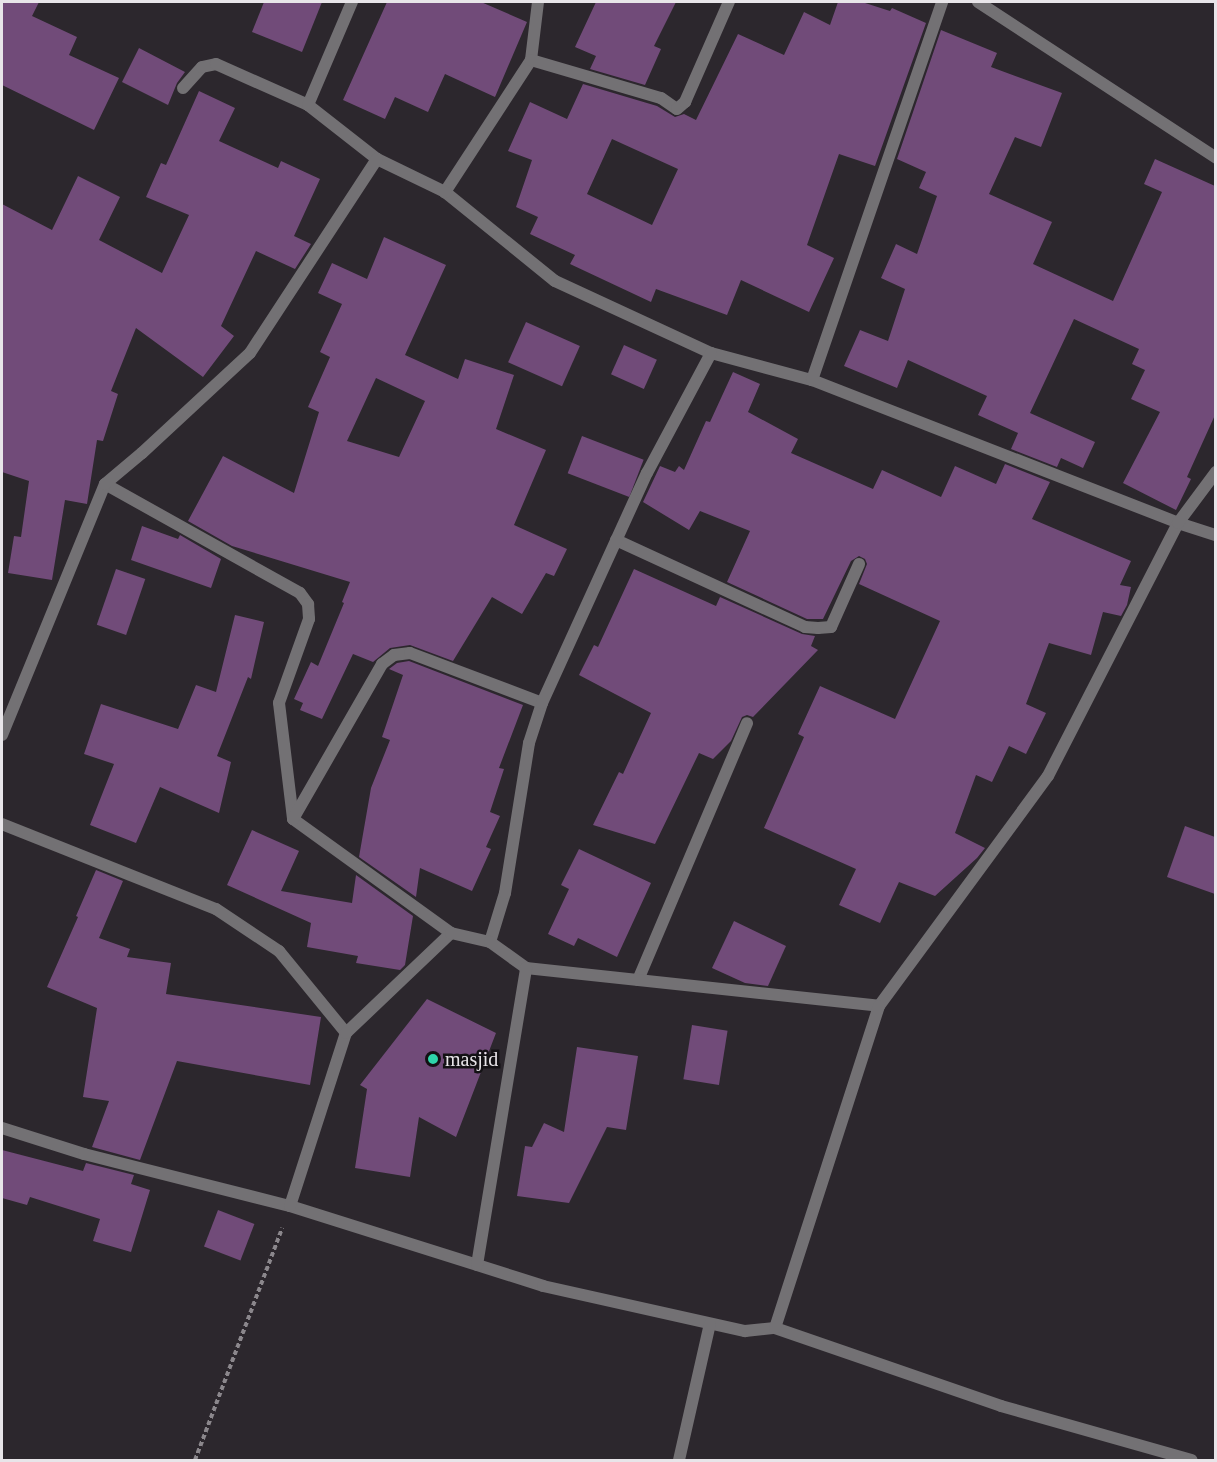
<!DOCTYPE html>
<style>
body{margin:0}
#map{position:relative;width:1217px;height:1462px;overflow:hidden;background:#2c272d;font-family:Georgia,serif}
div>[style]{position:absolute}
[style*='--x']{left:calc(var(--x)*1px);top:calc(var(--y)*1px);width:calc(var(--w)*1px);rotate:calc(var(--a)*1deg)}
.building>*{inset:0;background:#714b79;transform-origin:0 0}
.path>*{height:4px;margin-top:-2px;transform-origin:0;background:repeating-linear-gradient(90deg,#8b878c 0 4.5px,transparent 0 7.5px)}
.street>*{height:12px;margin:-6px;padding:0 6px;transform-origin:6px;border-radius:6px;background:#737174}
.dots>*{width:16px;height:16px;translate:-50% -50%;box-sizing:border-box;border:3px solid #131114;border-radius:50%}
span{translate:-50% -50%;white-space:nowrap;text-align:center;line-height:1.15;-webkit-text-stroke:5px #131114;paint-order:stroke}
.poi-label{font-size:20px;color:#e8e5e9}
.left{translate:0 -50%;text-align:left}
.frame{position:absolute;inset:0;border:3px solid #e8e5e9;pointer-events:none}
</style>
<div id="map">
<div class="building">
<i style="clip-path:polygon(2px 2px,39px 2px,32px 16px,77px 37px,69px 55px,119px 78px,94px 130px,2px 85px)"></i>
<i style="clip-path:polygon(264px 2px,322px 2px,302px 52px,252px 32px)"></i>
<i style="clip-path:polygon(387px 2px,481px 2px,527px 22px,495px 97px,445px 74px,428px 112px,395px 97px,385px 119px,343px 100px)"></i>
<i style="clip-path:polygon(596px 2px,676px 2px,654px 46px,661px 49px,645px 85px,590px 69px,596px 56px,575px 47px)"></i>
<i style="clip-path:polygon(evenodd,838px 2px,862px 2px,890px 11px,892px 8px,926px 23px,875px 166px,839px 154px,807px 245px,834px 258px,809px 312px,741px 280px,727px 315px,656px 289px,651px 302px,570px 264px,575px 255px,530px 234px,538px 217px,516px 207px,532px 160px,508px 151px,530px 102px,567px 119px,583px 84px,657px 106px,675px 117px,684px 114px,696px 120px,738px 34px,784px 55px,804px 12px,830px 25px,838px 2px,612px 139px,678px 169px,652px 225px,587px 194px,612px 139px)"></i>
<i style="clip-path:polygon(941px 30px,997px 53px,991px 67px,1062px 93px,1041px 147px,1015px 137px,989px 194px,1052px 222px,1033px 264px,1113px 301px,1162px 192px,1144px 184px,1155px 159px,1215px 186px,1215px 415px,1187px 477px,1191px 479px,1176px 510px,1123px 483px,1160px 412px,1131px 399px,1145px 370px,1132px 364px,1139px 349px,1074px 319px,1030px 413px,1095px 442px,1083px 468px,1061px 458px,1057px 467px,1011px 449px,1018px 433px,978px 415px,987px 396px,908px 360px,897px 388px,844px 366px,860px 330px,888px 341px,905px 289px,881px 278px,896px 244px,917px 254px,937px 196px,919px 188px,926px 172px,897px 159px)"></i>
<i style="clip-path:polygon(139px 48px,185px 72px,177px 83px,168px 105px,122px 82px)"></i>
<i style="clip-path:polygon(199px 91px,235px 108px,219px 141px,278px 168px,281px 161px,320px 179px,294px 236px,311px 244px,295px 269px,256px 251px,221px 326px,234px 336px,203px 377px,136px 328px,111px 391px,118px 394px,103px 441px,97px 440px,87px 504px,65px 500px,52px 580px,8px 573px,14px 536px,21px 537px,29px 481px,2px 472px,2px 204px,52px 230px,78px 176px,120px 197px,99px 240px,162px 273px,189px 215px,146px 197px,161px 163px,166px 165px)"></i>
<i style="clip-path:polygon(evenodd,384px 237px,446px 265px,405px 355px,458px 379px,465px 359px,514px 375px,496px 429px,546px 450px,514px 525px,567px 549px,554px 576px,546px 573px,522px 614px,492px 597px,453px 661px,410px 645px,390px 648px,373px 662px,353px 654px,322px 719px,300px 710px,303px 703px,294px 699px,311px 662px,318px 666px,344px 603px,342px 602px,350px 582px,232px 546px,188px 521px,223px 456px,294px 493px,319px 412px,308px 407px,330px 357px,320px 352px,342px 304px,318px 293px,332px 263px,367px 279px,384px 237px,376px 378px,425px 401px,399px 457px,347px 441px,376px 378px)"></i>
<i style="left:526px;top:322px;width:59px;height:44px;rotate:24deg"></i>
<i style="left:624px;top:345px;width:36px;height:32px;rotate:24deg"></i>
<i style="clip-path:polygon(733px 372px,760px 384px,748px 412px,798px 439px,791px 453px,873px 489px,882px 470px,941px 497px,955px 466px,996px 484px,1005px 464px,1050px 482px,1032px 519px,1131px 561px,1120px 585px,1131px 587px,1127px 605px,1121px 616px,1103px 612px,1091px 655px,1049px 643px,1026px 704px,1046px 713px,1026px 754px,1009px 746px,992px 782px,976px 775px,955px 833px,985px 848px,977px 858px,935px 896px,899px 882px,880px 923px,839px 905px,856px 869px,764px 828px,804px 737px,798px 734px,820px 686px,895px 719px,940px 621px,859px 584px,867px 564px,865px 559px,859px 556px,851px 561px,823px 619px,807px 619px,727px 582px,750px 531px,700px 511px,689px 530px,643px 502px,660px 466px,675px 472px,679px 466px,684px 470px,706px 421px,710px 422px)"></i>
<i style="left:582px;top:436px;width:66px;height:40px;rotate:21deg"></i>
<i style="clip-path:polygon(142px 526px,178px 539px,180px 535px,221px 559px,211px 588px,131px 560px)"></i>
<i style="left:116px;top:569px;width:31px;height:59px;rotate:19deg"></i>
<i style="clip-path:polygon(634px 569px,716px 606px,720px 597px,802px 634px,815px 636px,811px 646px,818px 650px,753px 717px,747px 715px,742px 717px,731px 741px,713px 759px,699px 753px,655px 844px,593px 825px,619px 772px,623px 774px,651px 713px,579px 675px,594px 645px,598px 647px)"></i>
<i style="clip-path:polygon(235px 615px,264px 622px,251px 679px,248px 677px,217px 756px,231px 762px,219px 813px,160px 787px,136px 843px,90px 825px,114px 764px,84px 754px,101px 704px,178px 729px,196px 685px,216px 692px)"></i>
<i style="clip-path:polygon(409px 661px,523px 705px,499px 768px,504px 769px,490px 812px,500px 816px,486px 847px,491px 849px,472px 891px,420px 868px,416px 897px,359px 857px,371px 788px,390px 740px,382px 737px,403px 675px,389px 669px,397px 663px)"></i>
<i style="clip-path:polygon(1185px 826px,1215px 837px,1215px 894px,1167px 877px)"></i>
<i style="clip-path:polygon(252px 830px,299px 851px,281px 891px,352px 903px,356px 875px,413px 916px,405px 965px,400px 970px,356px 963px,358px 956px,307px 947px,311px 923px,227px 885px)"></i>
<i style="clip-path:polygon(579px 849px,651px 883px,617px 957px,578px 938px,574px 946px,548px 934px,569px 889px,561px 885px)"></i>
<i style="clip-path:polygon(96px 870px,123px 881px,99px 938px,130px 949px,127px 957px,171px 963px,166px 994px,321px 1017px,310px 1085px,177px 1061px,140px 1160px,92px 1147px,109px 1101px,83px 1097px,97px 1008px,47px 987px,78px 917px,76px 916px)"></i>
<i style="clip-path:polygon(734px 921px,786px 946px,768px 986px,745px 983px,712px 968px)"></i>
<i style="clip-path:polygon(427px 999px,496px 1033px,456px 1137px,419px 1117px,410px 1177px,355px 1168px,367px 1089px,360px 1085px)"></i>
<i style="left:692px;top:1025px;width:36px;height:55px;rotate:9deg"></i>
<i style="clip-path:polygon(577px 1047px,638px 1056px,626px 1130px,607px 1127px,569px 1203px,517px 1196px,525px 1146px,532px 1147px,544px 1123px,564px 1132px)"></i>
<i style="clip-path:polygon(2px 1150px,83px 1171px,86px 1163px,134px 1175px,131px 1184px,150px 1190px,131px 1252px,93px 1241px,100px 1219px,30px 1197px,27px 1205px,2px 1198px)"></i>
<i style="left:218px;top:1210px;width:39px;height:39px;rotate:21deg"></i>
</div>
<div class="path">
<i style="--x:195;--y:1460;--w:248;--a:-69.4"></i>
</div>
<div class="street">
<i style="--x:538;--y:2;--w:58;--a:96.9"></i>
<i style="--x:531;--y:60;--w:158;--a:123.1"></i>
<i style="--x:445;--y:192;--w:141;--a:39"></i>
<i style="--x:555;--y:281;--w:172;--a:24.8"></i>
<i style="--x:711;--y:353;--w:105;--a:15"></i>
<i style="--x:812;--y:380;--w:393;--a:21.3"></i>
<i style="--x:1178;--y:523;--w:40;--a:18"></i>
<i style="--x:978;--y:2;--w:285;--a:33.2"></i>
<i style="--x:531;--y:60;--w:135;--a:16.3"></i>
<i style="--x:661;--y:98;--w:19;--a:35"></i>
<i style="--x:677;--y:109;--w:11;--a:-41"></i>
<i style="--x:685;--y:102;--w:109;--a:-66.3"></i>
<i style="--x:183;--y:88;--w:28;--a:-48"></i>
<i style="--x:202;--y:67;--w:14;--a:-12"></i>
<i style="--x:216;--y:64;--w:101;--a:24"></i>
<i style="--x:308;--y:105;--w:88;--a:38"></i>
<i style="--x:377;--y:159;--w:76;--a:25.9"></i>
<i style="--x:308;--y:105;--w:112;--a:-66.9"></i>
<i style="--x:812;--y:380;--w:400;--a:-71"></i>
<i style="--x:105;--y:484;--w:223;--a:29.2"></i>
<i style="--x:300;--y:593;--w:14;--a:54"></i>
<i style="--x:308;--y:604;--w:15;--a:86"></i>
<i style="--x:309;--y:619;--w:89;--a:109.7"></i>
<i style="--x:279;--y:703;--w:117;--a:83.1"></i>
<i style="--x:293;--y:819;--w:195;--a:35.8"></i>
<i style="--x:616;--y:540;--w:208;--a:24.7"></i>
<i style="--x:805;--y:627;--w:13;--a:4"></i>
<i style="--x:818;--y:628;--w:13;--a:-4"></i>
<i style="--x:831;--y:627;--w:69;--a:-66"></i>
<i style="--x:2;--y:735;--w:271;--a:-67.7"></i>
<i style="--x:105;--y:484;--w:48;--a:-40"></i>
<i style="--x:142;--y:453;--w:147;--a:-42.8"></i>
<i style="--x:250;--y:353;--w:232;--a:-56.8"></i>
<i style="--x:293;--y:819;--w:179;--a:-60.1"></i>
<i style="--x:382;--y:664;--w:15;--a:-37"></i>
<i style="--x:394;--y:655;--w:16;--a:-7"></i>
<i style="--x:410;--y:653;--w:141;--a:20.7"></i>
<i style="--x:2;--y:824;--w:230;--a:21.7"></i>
<i style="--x:216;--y:909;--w:76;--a:33.7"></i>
<i style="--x:279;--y:951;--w:106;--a:50.7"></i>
<i style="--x:490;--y:942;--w:51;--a:-73"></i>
<i style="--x:505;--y:893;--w:152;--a:-80.9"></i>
<i style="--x:529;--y:743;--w:42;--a:-72"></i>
<i style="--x:542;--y:703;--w:253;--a:-65.5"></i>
<i style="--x:647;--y:473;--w:136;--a:-61.9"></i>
<i style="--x:638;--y:980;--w:279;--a:-67"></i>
<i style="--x:2;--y:1128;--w:86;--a:17.6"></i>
<i style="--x:84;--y:1154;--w:212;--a:14.2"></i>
<i style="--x:290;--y:1206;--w:265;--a:17.5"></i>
<i style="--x:543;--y:1286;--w:207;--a:12.6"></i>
<i style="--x:745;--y:1331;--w:30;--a:-6"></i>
<i style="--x:775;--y:1328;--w:239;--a:19"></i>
<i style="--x:1001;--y:1406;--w:198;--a:15.8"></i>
<i style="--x:290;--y:1206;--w:182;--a:-72.1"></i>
<i style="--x:346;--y:1033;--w:145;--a:-43.6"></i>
<i style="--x:451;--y:933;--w:40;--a:13"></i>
<i style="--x:490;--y:942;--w:44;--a:35.8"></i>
<i style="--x:526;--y:968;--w:355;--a:6.1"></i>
<i style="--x:879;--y:1006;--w:285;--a:-53.7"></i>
<i style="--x:1048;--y:776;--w:284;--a:-62.8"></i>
<i style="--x:1178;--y:523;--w:64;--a:-53.3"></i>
<i style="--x:477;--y:1265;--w:301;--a:-80.6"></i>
<i style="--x:775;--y:1328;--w:338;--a:-72.1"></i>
<i style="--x:679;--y:1460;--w:139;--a:-77.2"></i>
</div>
<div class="dots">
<i style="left:433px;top:1059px;background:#2ed4aa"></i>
</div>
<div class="poi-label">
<span class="left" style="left:445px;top:1059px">masjid</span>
</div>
<div class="frame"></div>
</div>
